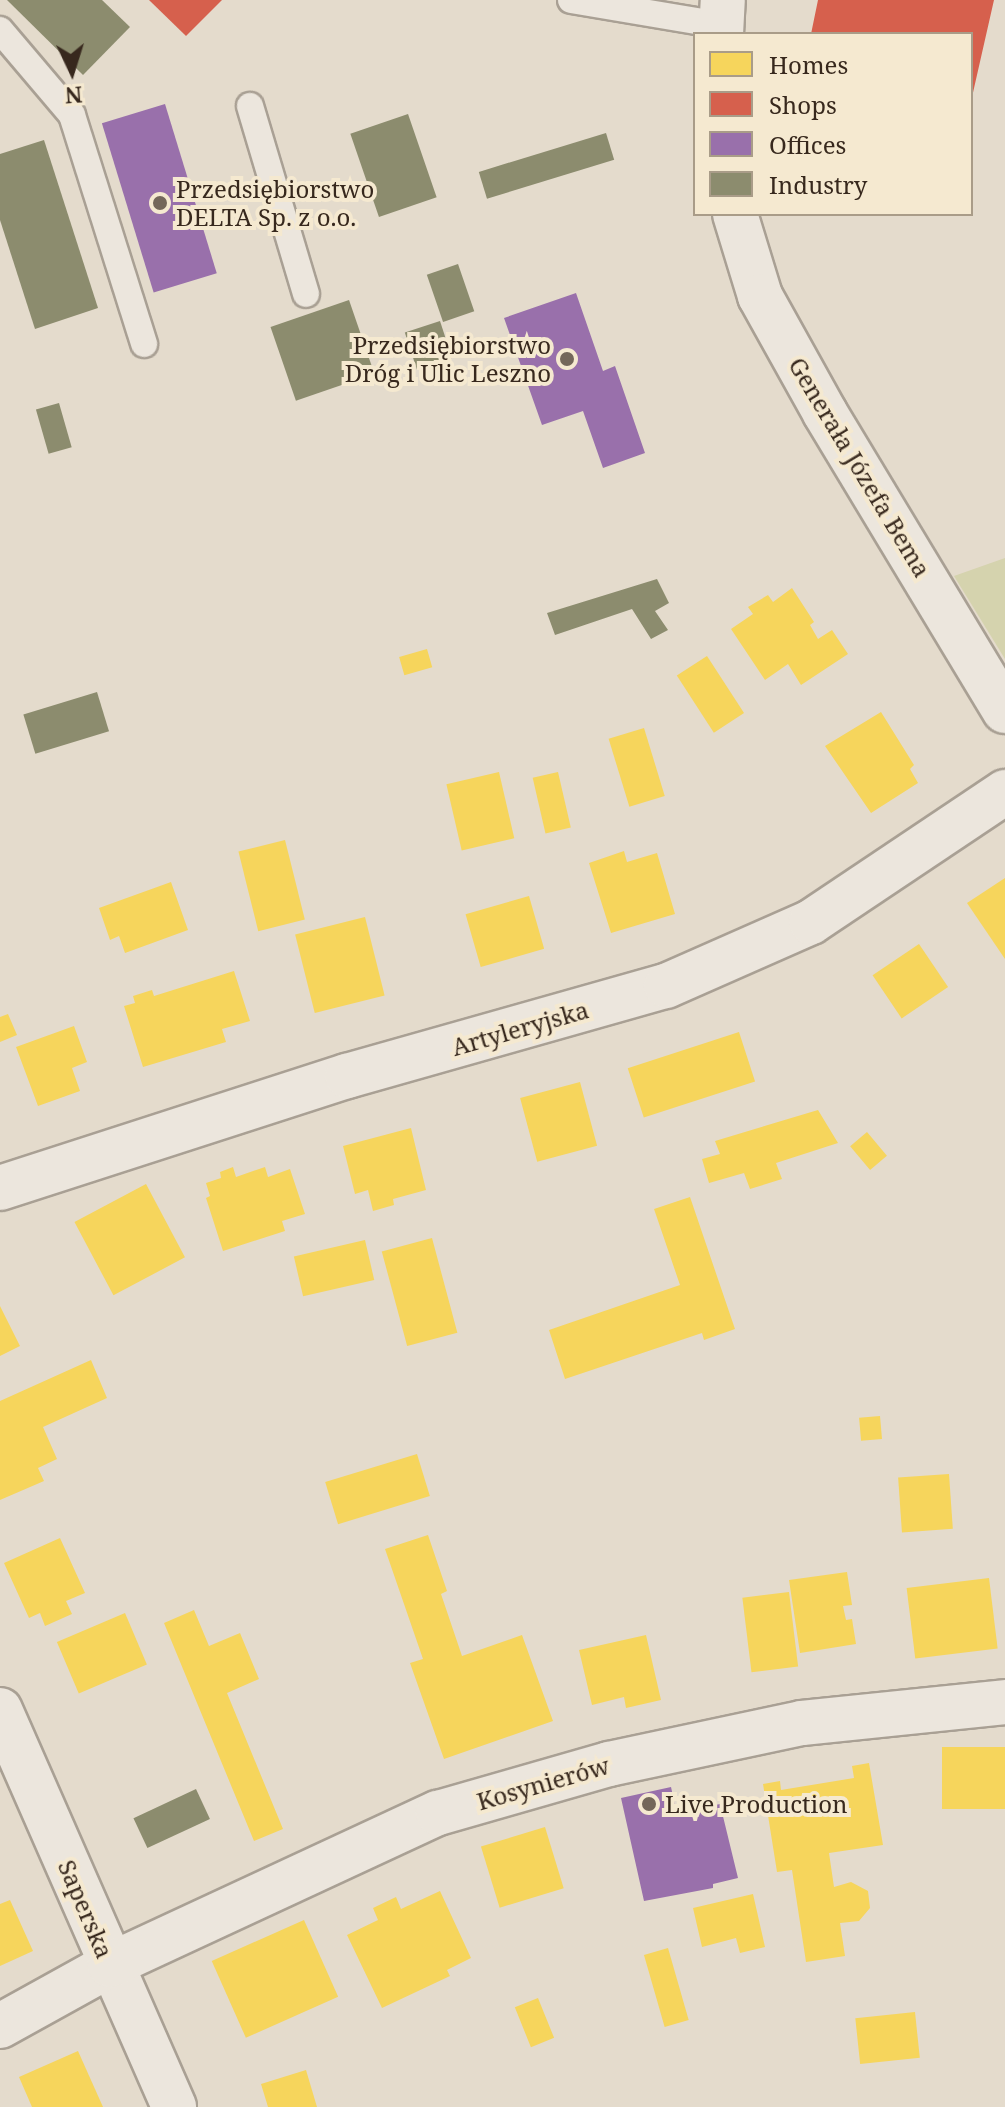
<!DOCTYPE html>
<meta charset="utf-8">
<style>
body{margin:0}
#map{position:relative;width:1005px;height:2107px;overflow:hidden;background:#e4dbcc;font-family:"Noto Serif",serif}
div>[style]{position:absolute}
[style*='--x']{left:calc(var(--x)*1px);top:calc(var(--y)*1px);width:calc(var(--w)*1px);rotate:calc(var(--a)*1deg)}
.green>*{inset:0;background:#d5d3ae}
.homes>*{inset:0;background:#f6d55c;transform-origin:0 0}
.shops>*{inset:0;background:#d6604d}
.offices>*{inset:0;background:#9970ab;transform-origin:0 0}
.industry>*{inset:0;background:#8c8c6e;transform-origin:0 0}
.roads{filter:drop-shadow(2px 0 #a9a094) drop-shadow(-2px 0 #a9a094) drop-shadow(0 2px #a9a094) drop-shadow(0 -2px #a9a094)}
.lane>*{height:26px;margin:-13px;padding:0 13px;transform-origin:13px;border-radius:13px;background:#ece6dd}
.street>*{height:44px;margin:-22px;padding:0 22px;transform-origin:22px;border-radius:22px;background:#ece6dd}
.dots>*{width:22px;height:22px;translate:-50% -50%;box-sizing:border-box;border:4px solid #f5e9d0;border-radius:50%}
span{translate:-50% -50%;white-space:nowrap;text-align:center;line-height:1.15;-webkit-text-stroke:8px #f5e9d0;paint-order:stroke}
.poi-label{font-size:24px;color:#37281d}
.left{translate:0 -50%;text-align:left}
.right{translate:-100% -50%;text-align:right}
.street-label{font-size:24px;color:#37281d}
.legend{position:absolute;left:693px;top:32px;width:280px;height:184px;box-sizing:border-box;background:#f5e9d0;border:2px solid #a99c88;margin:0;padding:10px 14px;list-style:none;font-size:24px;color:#37281d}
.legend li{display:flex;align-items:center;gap:16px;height:40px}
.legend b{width:40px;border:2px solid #a99c88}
.north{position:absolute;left:32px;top:32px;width:80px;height:80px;-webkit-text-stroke:6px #f5e9d0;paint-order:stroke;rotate:176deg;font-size:22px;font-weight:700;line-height:32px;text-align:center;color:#37281d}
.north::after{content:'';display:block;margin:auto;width:28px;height:36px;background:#37281d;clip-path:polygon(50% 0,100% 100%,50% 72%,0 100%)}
</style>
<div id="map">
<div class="green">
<i style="clip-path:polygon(1005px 558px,1005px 659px,954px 576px)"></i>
</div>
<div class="homes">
<i style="clip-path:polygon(792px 588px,814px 622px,810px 625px,818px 639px,832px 630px,848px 654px,801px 685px,788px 664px,765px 680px,731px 629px,753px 614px,748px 607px,768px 595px,773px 602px)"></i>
<i style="left:427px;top:649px;width:19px;height:29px;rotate:74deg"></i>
<i style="left:707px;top:656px;width:68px;height:36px;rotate:57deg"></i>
<i style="clip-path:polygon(881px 712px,914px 765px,910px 769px,918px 783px,871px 813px,825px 746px)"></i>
<i style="left:644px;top:728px;width:71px;height:37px;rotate:73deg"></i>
<i style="left:499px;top:772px;width:68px;height:54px;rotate:77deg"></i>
<i style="left:558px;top:772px;width:57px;height:26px;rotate:77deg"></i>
<i style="left:285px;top:840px;width:82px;height:48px;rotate:76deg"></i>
<i style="clip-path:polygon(624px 851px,627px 862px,657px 853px,675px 914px,611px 933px,589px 863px)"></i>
<i style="clip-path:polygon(1005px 878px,1005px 959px,967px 903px)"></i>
<i style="clip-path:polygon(171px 882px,188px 930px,125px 953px,119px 936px,110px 940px,99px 908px)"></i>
<i style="left:529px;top:896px;width:55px;height:66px;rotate:74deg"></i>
<i style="left:365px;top:917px;width:81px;height:72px;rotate:76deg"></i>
<i style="left:919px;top:944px;width:52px;height:56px;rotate:56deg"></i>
<i style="clip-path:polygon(234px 971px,250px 1021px,222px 1029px,226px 1042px,143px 1067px,124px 1006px,135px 1003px,133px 996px,152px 990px,154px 996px)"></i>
<i style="clip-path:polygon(8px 1014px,17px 1035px,0 1042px,0 1017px)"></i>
<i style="clip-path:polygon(74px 1026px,87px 1062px,72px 1068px,80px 1091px,38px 1106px,16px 1047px)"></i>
<i style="left:739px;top:1032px;width:52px;height:117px;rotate:72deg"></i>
<i style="left:580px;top:1082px;width:66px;height:62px;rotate:75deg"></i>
<i style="clip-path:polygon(818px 1110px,838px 1143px,776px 1163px,782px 1179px,750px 1189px,744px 1173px,709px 1183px,702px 1159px,720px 1154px,715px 1141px)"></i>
<i style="clip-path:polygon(411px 1128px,426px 1190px,393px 1199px,394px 1205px,373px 1211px,368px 1190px,355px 1194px,343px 1146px)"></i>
<i style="left:867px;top:1132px;width:31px;height:22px;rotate:50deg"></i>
<i style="clip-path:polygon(233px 1167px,236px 1177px,265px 1167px,268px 1177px,290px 1169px,305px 1214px,282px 1221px,285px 1231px,223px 1251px,206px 1198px,210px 1196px,206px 1183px,221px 1178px,220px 1172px)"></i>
<i style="left:146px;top:1184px;width:83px;height:81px;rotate:62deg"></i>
<i style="clip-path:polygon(690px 1197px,735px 1329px,704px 1340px,702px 1333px,565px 1379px,549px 1330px,680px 1285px,654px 1209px)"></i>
<i style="left:432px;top:1238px;width:98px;height:52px;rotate:75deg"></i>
<i style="left:365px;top:1240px;width:41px;height:73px;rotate:77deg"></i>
<i style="clip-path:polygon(0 1306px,20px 1346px,0 1356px)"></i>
<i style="clip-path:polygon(91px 1360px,107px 1398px,43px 1427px,57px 1459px,38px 1468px,44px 1481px,0 1500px,0 1401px)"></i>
<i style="left:880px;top:1416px;width:23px;height:21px;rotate:85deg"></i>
<i style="left:417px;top:1454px;width:44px;height:96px;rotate:73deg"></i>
<i style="left:949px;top:1474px;width:55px;height:51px;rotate:86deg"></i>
<i style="clip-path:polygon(428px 1535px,447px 1591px,441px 1594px,462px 1656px,522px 1635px,553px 1721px,444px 1759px,410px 1663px,423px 1659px,385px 1549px)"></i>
<i style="clip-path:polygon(60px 1538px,85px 1593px,66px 1601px,72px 1614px,45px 1626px,40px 1613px,29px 1618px,4px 1563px)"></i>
<i style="clip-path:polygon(847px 1572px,852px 1605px,843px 1606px,846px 1620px,852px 1619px,856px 1644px,800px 1653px,789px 1580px)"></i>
<i style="left:989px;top:1578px;width:71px;height:83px;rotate:83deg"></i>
<i style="left:789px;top:1592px;width:75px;height:47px;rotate:83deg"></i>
<i style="clip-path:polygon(194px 1610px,209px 1646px,240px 1633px,259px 1679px,227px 1693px,283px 1829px,254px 1841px,164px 1623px)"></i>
<i style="left:125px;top:1613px;width:56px;height:74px;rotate:67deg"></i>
<i style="clip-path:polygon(646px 1635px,661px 1700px,626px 1708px,624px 1697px,592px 1705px,579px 1650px)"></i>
<i style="left:1005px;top:1747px;width:62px;height:63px;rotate:90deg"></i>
<i style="clip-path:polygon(869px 1763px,883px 1845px,829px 1853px,834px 1887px,851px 1882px,868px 1891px,870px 1908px,859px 1921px,840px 1923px,845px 1956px,806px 1962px,792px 1870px,777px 1872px,763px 1784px,780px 1781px,781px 1790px,854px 1778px,852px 1766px)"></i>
<i style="left:545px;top:1827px;width:64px;height:67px;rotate:73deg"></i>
<i style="clip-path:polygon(440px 1891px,471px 1958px,447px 1970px,450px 1976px,382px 2008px,347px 1935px,378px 1920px,373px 1908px,396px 1897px,401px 1909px)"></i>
<i style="clip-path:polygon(753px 1894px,765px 1947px,740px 1953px,736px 1938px,702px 1947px,693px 1908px)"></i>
<i style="clip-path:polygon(10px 1900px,33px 1951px,0 1966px,0 1904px)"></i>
<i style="left:304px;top:1920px;width:84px;height:101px;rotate:66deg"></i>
<i style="left:668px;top:1948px;width:75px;height:25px;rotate:74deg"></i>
<i style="left:538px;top:1998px;width:43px;height:25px;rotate:68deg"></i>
<i style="left:915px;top:2012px;width:46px;height:60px;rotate:84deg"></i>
<i style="clip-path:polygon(78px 2051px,103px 2107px,32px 2107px,19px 2077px)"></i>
<i style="clip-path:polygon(306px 2070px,317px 2107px,268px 2107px,261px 2084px)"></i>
</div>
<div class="shops">
<i style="clip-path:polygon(149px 0,222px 0,186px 36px)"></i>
<i style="clip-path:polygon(818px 0,994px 0,972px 97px,971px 34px,811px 34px)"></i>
</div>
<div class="offices">
<i style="left:165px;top:104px;width:177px;height:66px;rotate:73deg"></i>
<i style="clip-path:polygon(576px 293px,603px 371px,615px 366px,645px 453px,603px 468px,583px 411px,542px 425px,504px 318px)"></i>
<i style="clip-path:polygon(671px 1787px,677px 1814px,720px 1804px,738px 1878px,713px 1884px,713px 1888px,644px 1901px,621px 1798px)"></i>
</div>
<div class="industry">
<i style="clip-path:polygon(7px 0,102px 0,130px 27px,83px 75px)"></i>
<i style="left:408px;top:114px;width:88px;height:61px;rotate:71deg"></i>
<i style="left:606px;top:133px;width:28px;height:133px;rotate:73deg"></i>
<i style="clip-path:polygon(44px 140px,98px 308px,35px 329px,0 220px,0 154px)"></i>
<i style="left:458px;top:264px;width:50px;height:33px;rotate:71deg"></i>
<i style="left:349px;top:300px;width:78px;height:83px;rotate:71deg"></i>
<i style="left:440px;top:321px;width:39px;height:37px;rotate:72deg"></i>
<i style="left:59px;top:403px;width:46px;height:24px;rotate:74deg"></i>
<i style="clip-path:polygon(657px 579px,669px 603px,655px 611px,668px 630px,651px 639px,632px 609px,555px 635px,547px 613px)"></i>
<i style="left:97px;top:692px;width:41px;height:77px;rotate:73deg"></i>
<i style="left:196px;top:1789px;width:33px;height:69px;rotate:65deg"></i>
</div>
<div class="roads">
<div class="lane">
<i style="--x:571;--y:0;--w:152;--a:9.5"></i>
<i style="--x:0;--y:30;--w:111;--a:49.7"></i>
<i style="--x:72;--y:115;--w:240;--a:72.5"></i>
<i style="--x:250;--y:106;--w:196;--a:73.4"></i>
</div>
<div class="street">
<i style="--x:721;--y:34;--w:34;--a:-87"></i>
<i style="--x:735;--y:214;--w:86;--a:73"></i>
<i style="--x:760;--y:296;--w:134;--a:60.9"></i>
<i style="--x:825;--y:413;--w:348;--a:58.9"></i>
<i style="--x:0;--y:1188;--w:365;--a:-17.9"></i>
<i style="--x:347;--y:1076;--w:331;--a:-15.8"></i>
<i style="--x:666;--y:986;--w:158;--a:-23.8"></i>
<i style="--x:811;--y:922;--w:234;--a:-33.8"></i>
<i style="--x:0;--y:1710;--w:433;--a:66.3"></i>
<i style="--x:0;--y:2026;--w:126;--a:-29"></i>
<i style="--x:110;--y:1965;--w:362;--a:-24.9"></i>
<i style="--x:438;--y:1813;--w:178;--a:-16"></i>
<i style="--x:609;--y:1764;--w:197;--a:-12"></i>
<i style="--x:802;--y:1723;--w:204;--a:-5.9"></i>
</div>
</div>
<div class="dots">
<i style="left:160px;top:203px;background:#74675a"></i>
<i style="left:567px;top:359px;background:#74675a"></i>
<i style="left:649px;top:1804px;background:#74675a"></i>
</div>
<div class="poi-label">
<span class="left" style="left:176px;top:203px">Przedsiębiorstwo<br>DELTA Sp. z o.o.</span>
<span class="right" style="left:551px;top:359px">Przedsiębiorstwo<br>Dróg i Ulic Leszno</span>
<span class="left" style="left:665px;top:1804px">Live Production</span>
</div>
<div class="street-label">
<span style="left:860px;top:467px;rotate:59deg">Generała Józefa Bema</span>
<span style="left:520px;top:1028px;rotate:-16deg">Artyleryjska</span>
<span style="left:543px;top:1783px;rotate:-16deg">Kosynierów</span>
<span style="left:86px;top:1909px;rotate:67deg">Saperska</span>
</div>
<ul class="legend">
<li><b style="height:22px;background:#f6d55c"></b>Homes</li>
<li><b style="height:22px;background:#d6604d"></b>Shops</li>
<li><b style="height:22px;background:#9970ab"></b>Offices</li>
<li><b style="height:22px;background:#8c8c6e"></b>Industry</li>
</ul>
<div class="north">N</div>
</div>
